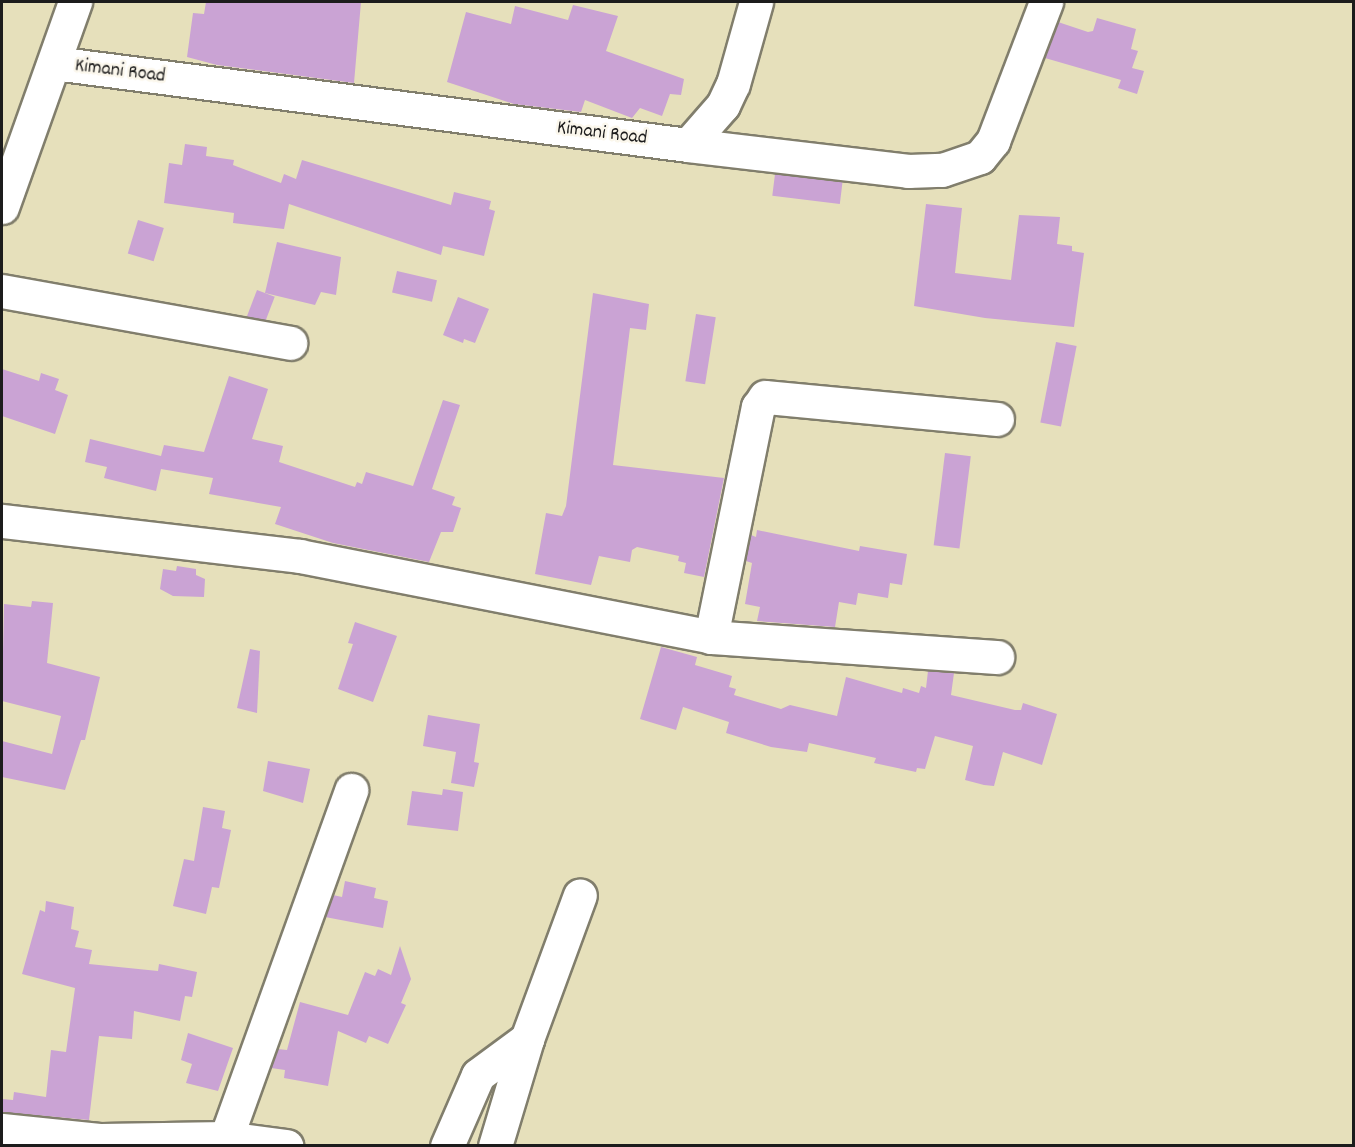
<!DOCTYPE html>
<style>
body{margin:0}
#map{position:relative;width:1355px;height:1147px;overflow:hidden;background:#e6e0bb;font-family:Dekko,sans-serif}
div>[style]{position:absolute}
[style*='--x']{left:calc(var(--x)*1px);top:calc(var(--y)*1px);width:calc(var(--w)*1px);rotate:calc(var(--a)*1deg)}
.building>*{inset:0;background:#caa3d4;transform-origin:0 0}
.roads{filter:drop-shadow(2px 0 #817e6c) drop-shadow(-2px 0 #817e6c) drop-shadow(0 2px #817e6c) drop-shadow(0 -2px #817e6c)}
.minor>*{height:33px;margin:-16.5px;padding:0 16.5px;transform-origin:16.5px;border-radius:16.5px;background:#fff}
span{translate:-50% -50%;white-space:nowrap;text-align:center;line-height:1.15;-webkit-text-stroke:5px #fbf7ec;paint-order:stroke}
.street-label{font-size:20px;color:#1c1c1c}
.frame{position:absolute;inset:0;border:3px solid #1c1c1c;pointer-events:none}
</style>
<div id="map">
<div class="building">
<i style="clip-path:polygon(206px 2px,361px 2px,354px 83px,217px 65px,187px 57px,193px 13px,204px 14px)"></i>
<i style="clip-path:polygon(573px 5px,618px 16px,606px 51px,684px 79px,681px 95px,670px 94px,662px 116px,640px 108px,632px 118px,585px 100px,581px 112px,514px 104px,447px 82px,466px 12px,511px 24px,515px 6px,568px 20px)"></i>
<i style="clip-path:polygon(1097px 18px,1136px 29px,1131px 49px,1138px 51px,1132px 68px,1144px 71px,1137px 94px,1118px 88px,1121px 80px,1045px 58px,1058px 22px,1088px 32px,1093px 31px)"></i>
<i style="clip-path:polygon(185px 144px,207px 147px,206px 156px,234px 160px,233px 165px,281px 183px,284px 174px,296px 179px,302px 160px,451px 205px,454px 192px,491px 201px,489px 209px,495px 211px,484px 256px,443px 246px,441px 255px,289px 204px,284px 229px,233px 223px,234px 213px,164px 203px,169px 163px,182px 165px)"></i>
<i style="left:775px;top:174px;width:68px;height:22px;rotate:7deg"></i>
<i style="clip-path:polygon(926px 204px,962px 208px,955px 273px,1011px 280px,1019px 215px,1060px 217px,1057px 244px,1072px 246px,1072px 251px,1084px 253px,1074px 327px,985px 318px,914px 306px)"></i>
<i style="left:138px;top:220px;width:27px;height:35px;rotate:17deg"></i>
<i style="clip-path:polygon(277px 242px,341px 257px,336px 295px,321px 292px,315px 305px,265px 293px)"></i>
<i style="left:397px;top:271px;width:41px;height:22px;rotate:13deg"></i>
<i style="left:257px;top:290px;width:19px;height:28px;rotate:21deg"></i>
<i style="clip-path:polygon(593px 293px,649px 304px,646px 330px,630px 328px,613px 465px,724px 478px,704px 577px,684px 573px,686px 563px,678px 561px,679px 556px,637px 547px,632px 550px,630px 562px,599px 556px,591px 585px,535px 574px,546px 513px,562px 516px,566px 506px)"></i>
<i style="clip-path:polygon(458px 297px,489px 309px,475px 343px,464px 339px,463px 343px,443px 335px)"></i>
<i style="left:696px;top:314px;width:20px;height:68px;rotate:9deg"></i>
<i style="left:1056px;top:342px;width:21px;height:82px;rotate:11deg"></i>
<i style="clip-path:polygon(2px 369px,39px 381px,41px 373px,59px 379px,55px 390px,68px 395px,55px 434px,2px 416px)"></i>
<i style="clip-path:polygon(229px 376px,268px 389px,252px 439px,283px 446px,279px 462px,355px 487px,357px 482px,362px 484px,366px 472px,413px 486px,443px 400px,460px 405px,432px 489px,455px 497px,452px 505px,461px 508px,453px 532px,441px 532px,429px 562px,333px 543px,275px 524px,281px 507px,209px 494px,213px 478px,161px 469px,156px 491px,104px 478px,107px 467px,85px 462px,90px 439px,161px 456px,164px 445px,204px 452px)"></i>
<i style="left:945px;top:453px;width:26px;height:93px;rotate:7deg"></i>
<i style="clip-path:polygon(757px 530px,859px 551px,860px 546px,907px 554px,902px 585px,890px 583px,888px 598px,858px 593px,856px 605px,839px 602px,835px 627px,757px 621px,760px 607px,745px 604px,752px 563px,746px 561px,751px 535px,756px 537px)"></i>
<i style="clip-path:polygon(177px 566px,196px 569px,196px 575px,205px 579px,204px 597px,173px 596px,160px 589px,163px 569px,176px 571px)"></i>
<i style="clip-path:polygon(32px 601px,53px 603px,47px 663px,100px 677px,85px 740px,81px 740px,65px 790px,2px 777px,2px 741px,52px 754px,61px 716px,2px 701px,4px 604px,31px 607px)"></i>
<i style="clip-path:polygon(355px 622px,397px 636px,373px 702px,338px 689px,353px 644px,348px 643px)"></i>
<i style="clip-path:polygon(661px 647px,697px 657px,695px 665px,732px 676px,729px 687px,736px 689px,734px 695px,781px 709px,790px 705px,837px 716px,846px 677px,902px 693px,903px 688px,919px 693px,921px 686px,926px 688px,928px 671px,954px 673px,951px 695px,1015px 710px,1021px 710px,1023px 703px,1057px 714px,1042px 765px,1003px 752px,994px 786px,984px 785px,965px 780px,973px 746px,935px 736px,925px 769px,917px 768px,916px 772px,874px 763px,876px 758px,809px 743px,807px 752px,771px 747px,726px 733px,729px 722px,683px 707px,676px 730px,640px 719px)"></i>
<i style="clip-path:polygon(250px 649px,260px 651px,257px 713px,237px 708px)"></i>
<i style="clip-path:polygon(428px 715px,480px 724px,474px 762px,479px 763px,474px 787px,451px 783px,456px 752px,423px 746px)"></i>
<i style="clip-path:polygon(268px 761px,310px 769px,303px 803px,263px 791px)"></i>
<i style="clip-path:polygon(443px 789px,463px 792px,458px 831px,407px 825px,412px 791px,442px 795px)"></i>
<i style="clip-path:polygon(203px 807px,225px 811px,222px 828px,231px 830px,219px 888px,212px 887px,206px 914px,173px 906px,184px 859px,194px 861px)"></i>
<i style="clip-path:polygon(345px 881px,376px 888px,374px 898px,388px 901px,383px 928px,325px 917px,333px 895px,342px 897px)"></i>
<i style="clip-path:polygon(46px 901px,74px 907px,71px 929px,79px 931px,75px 947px,92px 950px,89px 964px,158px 971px,159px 964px,197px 972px,192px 997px,185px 996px,180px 1021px,134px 1011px,132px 1039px,99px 1036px,89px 1120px,2px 1112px,2px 1099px,13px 1100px,14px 1092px,46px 1097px,51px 1050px,66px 1052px,75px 988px,22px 974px,40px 910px,45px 912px)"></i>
<i style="clip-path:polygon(400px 946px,411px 979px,401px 1003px,406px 1005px,388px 1044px,369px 1036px,366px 1043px,338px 1031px,328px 1086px,284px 1078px,285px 1070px,271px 1068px,278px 1049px,287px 1050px,300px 1002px,348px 1015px,365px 972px,375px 976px,378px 969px,391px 975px)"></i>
<i style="clip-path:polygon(188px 1033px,233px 1048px,218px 1091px,186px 1083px,192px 1064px,181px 1060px)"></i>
</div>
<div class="roads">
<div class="minor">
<i style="--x:54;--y:63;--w:639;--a:7.37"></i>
<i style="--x:688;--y:145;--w:222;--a:6.7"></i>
<i style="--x:908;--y:171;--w:34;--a:-2"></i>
<i style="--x:942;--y:170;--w:40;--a:-18.9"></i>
<i style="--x:980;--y:157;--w:21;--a:-51"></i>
<i style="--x:993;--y:141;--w:149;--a:-69.1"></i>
<i style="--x:688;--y:145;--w:53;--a:-48.8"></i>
<i style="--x:723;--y:105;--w:23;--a:-65"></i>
<i style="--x:733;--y:84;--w:85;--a:-74.3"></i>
<i style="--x:2;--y:207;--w:218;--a:-70.4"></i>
<i style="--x:2;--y:291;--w:293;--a:10.2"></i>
<i style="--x:2;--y:521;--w:300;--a:6.7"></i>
<i style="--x:300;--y:556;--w:419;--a:11.1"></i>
<i style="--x:711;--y:637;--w:287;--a:4"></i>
<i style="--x:711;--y:637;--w:235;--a:-78.5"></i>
<i style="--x:758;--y:407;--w:12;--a:-55"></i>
<i style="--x:765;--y:397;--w:233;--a:5.4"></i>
<i style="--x:2;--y:1130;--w:100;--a:5.8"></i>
<i style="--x:101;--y:1140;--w:125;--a:-0.9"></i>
<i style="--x:226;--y:1138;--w:61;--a:7.6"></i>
<i style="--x:226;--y:1138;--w:370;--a:-70.2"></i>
<i style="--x:447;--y:1146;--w:77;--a:-66.4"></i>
<i style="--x:478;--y:1075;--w:61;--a:-36.3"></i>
<i style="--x:527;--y:1039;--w:153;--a:-69.8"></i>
<i style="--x:495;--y:1146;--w:112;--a:-73.3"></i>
</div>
</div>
<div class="street-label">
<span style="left:120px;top:72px;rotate:7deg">Kimani Road</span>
<span style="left:602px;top:134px;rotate:7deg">Kimani Road</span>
</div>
<div class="frame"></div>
</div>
